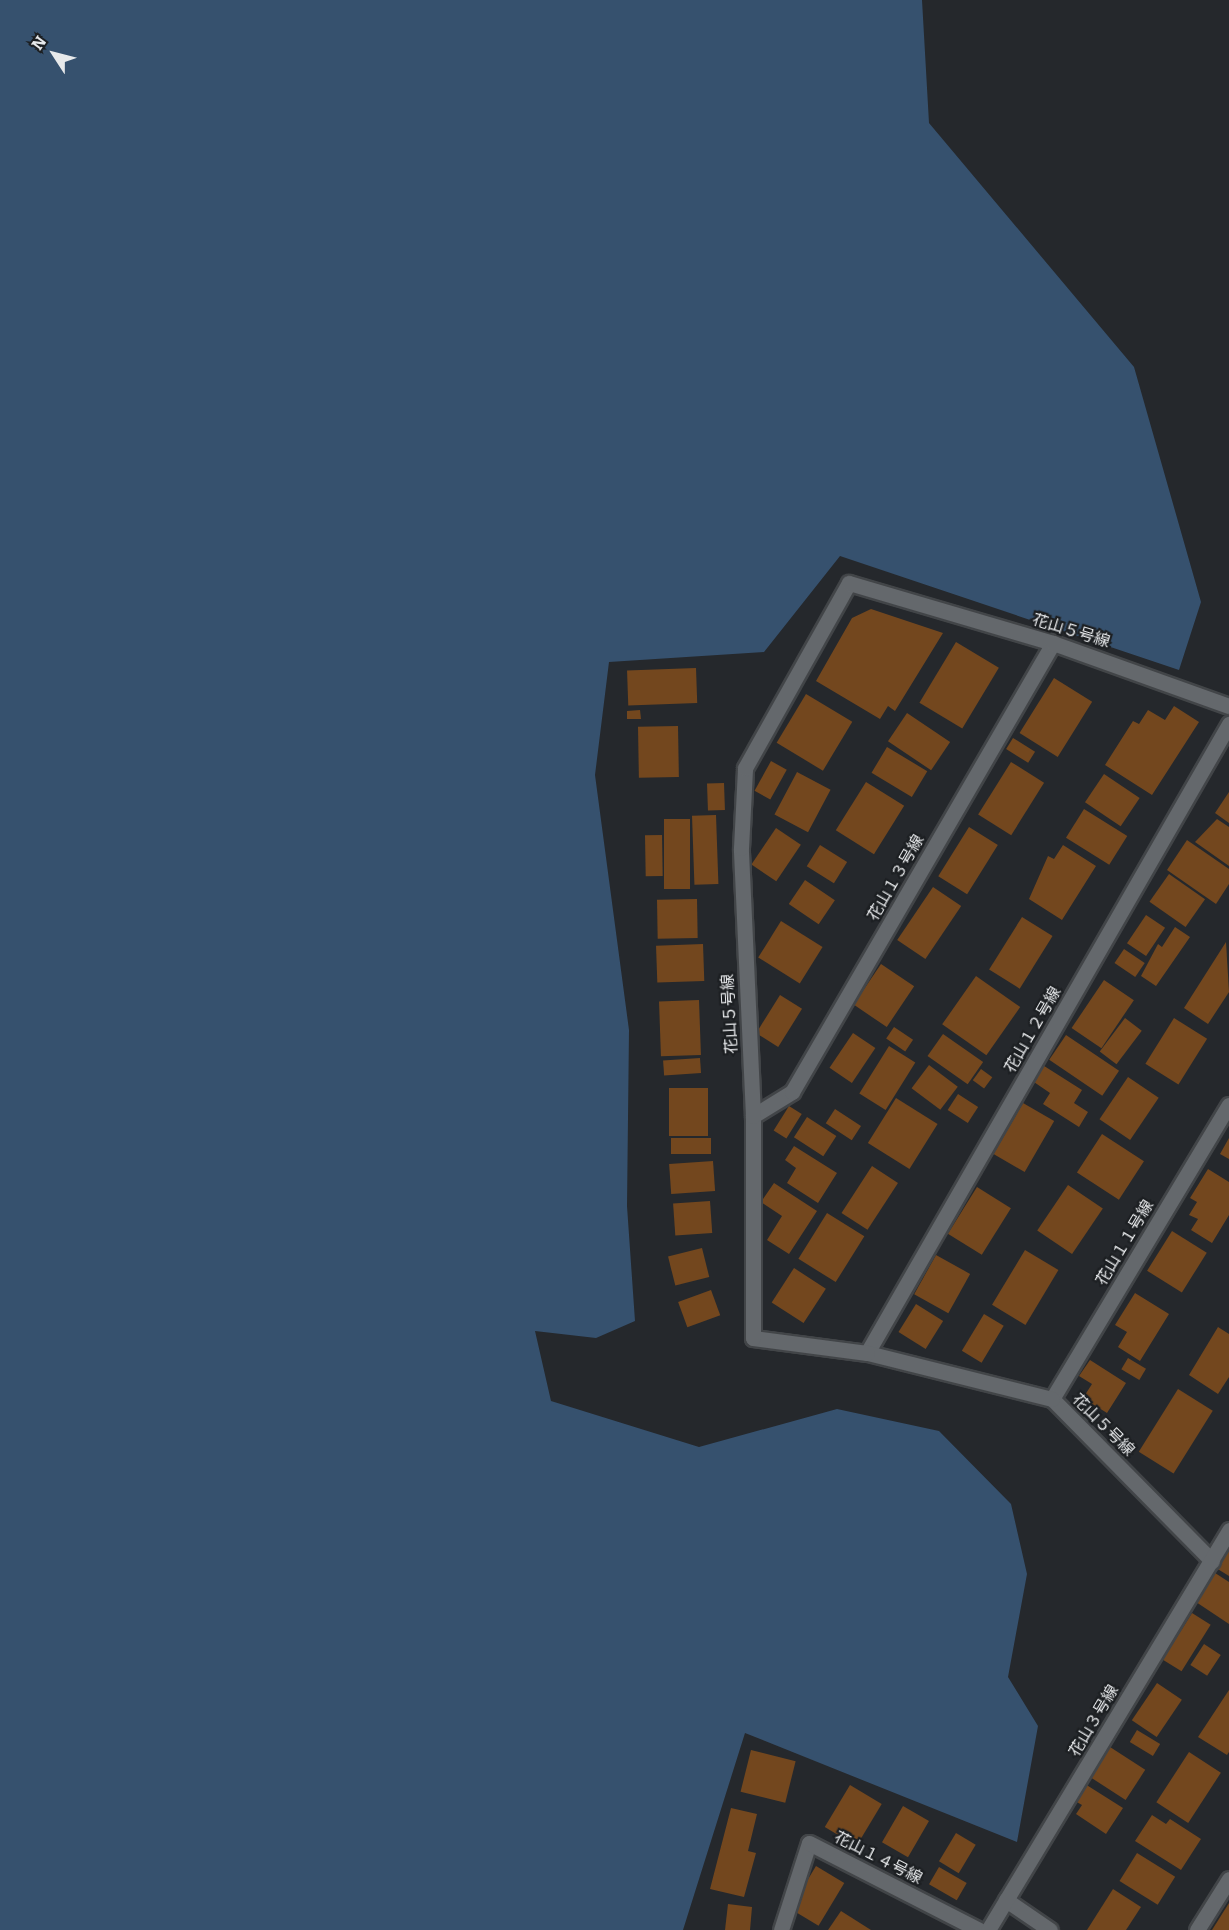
<!DOCTYPE html>
<meta charset="utf-8">
<style>
body{margin:0}
#map{position:relative;width:1229px;height:1930px;overflow:hidden;background:#25282c;font-family:Bitter,"Noto Sans JP",serif}
div>[style]{position:absolute}
[style*='--x']{left:calc(var(--x)*1px);top:calc(var(--y)*1px);width:calc(var(--w)*1px);rotate:calc(var(--a)*1deg)}
.green>*{inset:0;background:#36516e}
.building>*{inset:0;background:#73471e;transform-origin:0 0}
.roads{filter:drop-shadow(2px 0 #424548) drop-shadow(-2px 0 #424548) drop-shadow(0 2px #424548) drop-shadow(0 -2px #424548)}
.minor>*{height:15px;margin:-7.5px;padding:0 7.5px;transform-origin:7.5px;border-radius:7.5px;background:#64686c}
span{translate:-50% -50%;white-space:nowrap;text-align:center;line-height:1.15;-webkit-text-stroke:4.5px #1c1f22;paint-order:stroke}
.street-label{font-size:16px;color:#e7e9eb}
.north{position:absolute;left:24px;top:24px;width:60px;height:60px;-webkit-text-stroke:4px #1c1f22;paint-order:stroke;rotate:306deg;font-size:16px;font-weight:700;line-height:24px;text-align:center;color:#e7e9eb}
.north::after{content:'';display:block;margin:auto;width:21px;height:27px;background:#e7e9eb;clip-path:polygon(50% 0,100% 100%,50% 72%,0 100%)}
</style>
<div id="map">
<div class="green">
<i style="clip-path:polygon(0 0,922px 0,929px 123px,1134px 367px,1201px 602px,1179px 670px,840px 556px,764px 652px,609px 662px,595px 775px,629px 1030px,627px 1206px,635px 1321px,596px 1338px,535px 1331px,551px 1401px,699px 1447px,837px 1409px,939px 1431px,1011px 1504px,1027px 1574px,1008px 1677px,1038px 1726px,1017px 1842px,745px 1733px,683px 1930px,0 1930px)"></i>
</div>
<div class="building">
<i style="clip-path:polygon(871px 609px,943px 633px,895px 711px,888px 706px,880px 719px,816px 681px,852px 618px)"></i>
<i style="left:956px;top:642px;width:50px;height:71px;rotate:31deg"></i>
<i style="left:696px;top:668px;width:35px;height:69px;rotate:88deg"></i>
<i style="left:1054px;top:678px;width:45px;height:65px;rotate:32deg"></i>
<i style="left:806px;top:694px;width:54px;height:57px;rotate:31deg"></i>
<i style="clip-path:polygon(1174px 706px,1199px 722px,1152px 795px,1105px 765px,1133px 721px,1139px 724px,1148px 710px,1165px 720px)"></i>
<i style="clip-path:polygon(640px 710px,641px 719px,627px 719px,627px 711px)"></i>
<i style="left:907px;top:713px;width:52px;height:34px;rotate:34deg"></i>
<i style="left:678px;top:726px;width:51px;height:40px;rotate:89deg"></i>
<i style="left:1013px;top:738px;width:26px;height:13px;rotate:32deg"></i>
<i style="left:887px;top:747px;width:47px;height:30px;rotate:31deg"></i>
<i style="left:771px;top:761px;width:18px;height:34px;rotate:29deg"></i>
<i style="left:1011px;top:762px;width:39px;height:62px;rotate:32deg"></i>
<i style="left:797px;top:772px;width:38px;height:48px;rotate:28deg"></i>
<i style="left:1104px;top:774px;width:43px;height:34px;rotate:34deg"></i>
<i style="left:866px;top:782px;width:45px;height:57px;rotate:32deg"></i>
<i style="left:724px;top:783px;width:27px;height:17px;rotate:88deg"></i>
<i style="clip-path:polygon(1229px 792px,1229px 823px,1215px 813px)"></i>
<i style="left:1084px;top:809px;width:51px;height:34px;rotate:32deg"></i>
<i style="left:716px;top:815px;width:69px;height:24px;rotate:88deg"></i>
<i style="left:664px;top:819px;width:26px;height:70px"></i>
<i style="clip-path:polygon(1217px 819px,1229px 827px,1229px 866px,1195px 842px)"></i>
<i style="left:969px;top:827px;width:34px;height:58px;rotate:32deg"></i>
<i style="left:776px;top:828px;width:30px;height:44px;rotate:34deg"></i>
<i style="left:662px;top:835px;width:41px;height:17px;rotate:89deg"></i>
<i style="clip-path:polygon(1187px 840px,1229px 869px,1229px 884px,1216px 904px,1167px 870px)"></i>
<i style="left:820px;top:845px;width:32px;height:25px;rotate:32deg"></i>
<i style="clip-path:polygon(1063px 845px,1096px 866px,1062px 920px,1029px 899px,1048px 856px,1054px 859px)"></i>
<i style="left:1169px;top:874px;width:44px;height:34px;rotate:35deg"></i>
<i style="left:805px;top:880px;width:36px;height:29px;rotate:34deg"></i>
<i style="left:933px;top:887px;width:34px;height:64px;rotate:34deg"></i>
<i style="left:697px;top:899px;width:39px;height:40px;rotate:89deg"></i>
<i style="left:1146px;top:915px;width:23px;height:34px;rotate:34deg"></i>
<i style="left:1022px;top:917px;width:36px;height:62px;rotate:32deg"></i>
<i style="left:781px;top:921px;width:49px;height:43px;rotate:32deg"></i>
<i style="clip-path:polygon(1175px 927px,1190px 937px,1156px 986px,1141px 976px,1158px 944px,1162px 947px)"></i>
<i style="clip-path:polygon(1226px 942px,1229px 992px,1208px 1024px,1184px 1008px)"></i>
<i style="left:703px;top:944px;width:37px;height:47px;rotate:88deg"></i>
<i style="left:1124px;top:949px;width:25px;height:17px;rotate:34deg"></i>
<i style="left:881px;top:964px;width:40px;height:49px;rotate:34deg"></i>
<i style="left:976px;top:976px;width:54px;height:59px;rotate:35deg"></i>
<i style="left:1104px;top:980px;width:36px;height:58px;rotate:34deg"></i>
<i style="left:780px;top:995px;width:26px;height:45px;rotate:32deg"></i>
<i style="left:699px;top:1000px;width:55px;height:40px;rotate:88deg"></i>
<i style="left:1125px;top:1018px;width:21px;height:42px;rotate:37deg"></i>
<i style="left:1174px;top:1018px;width:39px;height:54px;rotate:32deg"></i>
<i style="left:894px;top:1027px;width:23px;height:14px;rotate:34deg"></i>
<i style="left:853px;top:1033px;width:27px;height:42px;rotate:34deg"></i>
<i style="left:943px;top:1034px;width:49px;height:27px;rotate:35deg"></i>
<i style="left:1066px;top:1035px;width:64px;height:30px;rotate:34deg"></i>
<i style="left:889px;top:1046px;width:31px;height:56px;rotate:32deg"></i>
<i style="left:700px;top:1058px;width:15px;height:37px;rotate:86deg"></i>
<i style="clip-path:polygon(1041px 1064px,1082px 1090px,1074px 1103px,1088px 1112px,1079px 1127px,1043px 1104px,1050px 1093px,1031px 1080px)"></i>
<i style="left:929px;top:1065px;width:36px;height:29px;rotate:37deg"></i>
<i style="left:981px;top:1069px;width:14px;height:14px;rotate:36deg"></i>
<i style="left:1128px;top:1077px;width:37px;height:51px;rotate:34deg"></i>
<i style="left:669px;top:1088px;width:39px;height:48px"></i>
<i style="left:958px;top:1094px;width:24px;height:19px;rotate:33deg"></i>
<i style="left:896px;top:1098px;width:49px;height:53px;rotate:32deg"></i>
<i style="left:1023px;top:1103px;width:36px;height:59px;rotate:30deg"></i>
<i style="left:789px;top:1106px;width:15px;height:29px;rotate:32deg"></i>
<i style="left:835px;top:1109px;width:31px;height:17px;rotate:33deg"></i>
<i style="left:807px;top:1117px;width:35px;height:24px;rotate:33deg"></i>
<i style="left:1102px;top:1134px;width:50px;height:46px;rotate:33deg"></i>
<i style="left:711px;top:1138px;width:16px;height:40px;rotate:90deg"></i>
<i style="clip-path:polygon(1229px 1138px,1229px 1159px,1220px 1154px)"></i>
<i style="clip-path:polygon(794px 1146px,837px 1173px,818px 1203px,787px 1183px,796px 1168px,785px 1160px)"></i>
<i style="left:713px;top:1161px;width:30px;height:44px;rotate:86deg"></i>
<i style="left:872px;top:1166px;width:31px;height:56px;rotate:33deg"></i>
<i style="clip-path:polygon(1208px 1169px,1229px 1182px,1229px 1215px,1212px 1243px,1191px 1230px,1198px 1219px,1189px 1215px,1197px 1202px,1190px 1198px)"></i>
<i style="clip-path:polygon(774px 1183px,817px 1211px,789px 1254px,767px 1240px,782px 1216px,761px 1202px)"></i>
<i style="left:1068px;top:1185px;width:42px;height:55px;rotate:34deg"></i>
<i style="left:977px;top:1187px;width:40px;height:55px;rotate:32deg"></i>
<i style="left:710px;top:1201px;width:32px;height:37px;rotate:86deg"></i>
<i style="left:827px;top:1213px;width:44px;height:54px;rotate:32deg"></i>
<i style="left:1172px;top:1231px;width:41px;height:47px;rotate:32deg"></i>
<i style="left:702px;top:1248px;width:30px;height:35px;rotate:76deg"></i>
<i style="left:1025px;top:1250px;width:39px;height:64px;rotate:31deg"></i>
<i style="left:936px;top:1255px;width:39px;height:45px;rotate:29deg"></i>
<i style="left:794px;top:1268px;width:38px;height:41px;rotate:33deg"></i>
<i style="left:711px;top:1290px;width:27px;height:35px;rotate:70deg"></i>
<i style="clip-path:polygon(1135px 1293px,1169px 1314px,1140px 1361px,1118px 1347px,1127px 1332px,1115px 1325px)"></i>
<i style="left:916px;top:1304px;width:32px;height:33px;rotate:32deg"></i>
<i style="left:984px;top:1314px;width:23px;height:43px;rotate:31deg"></i>
<i style="clip-path:polygon(1218px 1327px,1229px 1334px,1229px 1377px,1218px 1394px,1189px 1375px)"></i>
<i style="left:1128px;top:1358px;width:21px;height:13px;rotate:31deg"></i>
<i style="clip-path:polygon(1090px 1360px,1126px 1383px,1107px 1413px,1083px 1398px,1092px 1384px,1079px 1376px)"></i>
<i style="left:1178px;top:1389px;width:41px;height:74px;rotate:32deg"></i>
<i style="clip-path:polygon(1229px 1548px,1229px 1576px,1216px 1568px)"></i>
<i style="clip-path:polygon(1212px 1571px,1229px 1582px,1229px 1624px,1193px 1600px)"></i>
<i style="left:1192px;top:1613px;width:22px;height:55px;rotate:32deg"></i>
<i style="left:1204px;top:1644px;width:20px;height:25px;rotate:33deg"></i>
<i style="left:1157px;top:1683px;width:30px;height:45px;rotate:34deg"></i>
<i style="clip-path:polygon(1229px 1690px,1229px 1752px,1227px 1755px,1198px 1737px)"></i>
<i style="left:1137px;top:1730px;width:27px;height:14px;rotate:31deg"></i>
<i style="left:1110px;top:1747px;width:42px;height:36px;rotate:33deg"></i>
<i style="left:751px;top:1750px;width:46px;height:43px;rotate:14deg"></i>
<i style="left:1189px;top:1752px;width:38px;height:60px;rotate:33deg"></i>
<i style="clip-path:polygon(1085px 1784px,1123px 1808px,1106px 1834px,1076px 1814px,1082px 1805px,1075px 1801px)"></i>
<i style="left:850px;top:1785px;width:37px;height:49px;rotate:31deg"></i>
<i style="left:903px;top:1806px;width:30px;height:42px;rotate:30deg"></i>
<i style="clip-path:polygon(731px 1808px,757px 1814px,748px 1851px,756px 1853px,744px 1897px,710px 1889px)"></i>
<i style="clip-path:polygon(1152px 1815px,1166px 1824px,1170px 1819px,1201px 1839px,1181px 1870px,1135px 1841px)"></i>
<i style="left:956px;top:1833px;width:23px;height:33px;rotate:31deg"></i>
<i style="left:1137px;top:1853px;width:45px;height:33px;rotate:32deg"></i>
<i style="left:816px;top:1866px;width:33px;height:50px;rotate:31deg"></i>
<i style="left:939px;top:1867px;width:32px;height:20px;rotate:30deg"></i>
<i style="clip-path:polygon(1113px 1889px,1141px 1907px,1126px 1930px,1087px 1930px)"></i>
<i style="clip-path:polygon(1229px 1903px,1229px 1930px,1212px 1930px)"></i>
<i style="clip-path:polygon(728px 1904px,752px 1907px,750px 1930px,725px 1930px)"></i>
<i style="clip-path:polygon(841px 1911px,871px 1930px,828px 1930px)"></i>
</div>
<div class="roads">
<div class="minor">
<i style="--x:753;--y:1116;--w:46;--a:-31.6"></i>
<i style="--x:792;--y:1092;--w:519;--a:-59.83"></i>
<i style="--x:867;--y:1353;--w:726;--a:-60.08"></i>
<i style="--x:1052;--y:1399;--w:343;--a:-59"></i>
<i style="--x:1212;--y:1561;--w:228;--a:-134.6"></i>
<i style="--x:1052;--y:1399;--w:191;--a:-166"></i>
<i style="--x:867;--y:1353;--w:115;--a:-172.5"></i>
<i style="--x:753;--y:1338;--w:222;--a:-90"></i>
<i style="--x:753;--y:1116;--w:268;--a:-92.6"></i>
<i style="--x:741;--y:848;--w:80;--a:-87.1"></i>
<i style="--x:745;--y:768;--w:212;--a:-60.7"></i>
<i style="--x:849;--y:583;--w:213;--a:16.4"></i>
<i style="--x:1053;--y:643;--w:187;--a:19.7"></i>
<i style="--x:1006;--y:1900;--w:53;--a:34.3"></i>
<i style="--x:781;--y:1930;--w:91;--a:-72.2"></i>
<i style="--x:809;--y:1843;--w:191;--a:27.1"></i>
<i style="--x:988;--y:1930;--w:467;--a:-58.9"></i>
<i style="--x:1197;--y:1930;--w:60;--a:-57.9"></i>
</div>
</div>
<div class="street-label">
<span style="left:1071px;top:631px;rotate:17deg">花山５号線</span>
<span style="left:896px;top:878px;rotate:-60deg">花山１３号線</span>
<span style="left:730px;top:1014px;rotate:-93deg">花山５号線</span>
<span style="left:1033px;top:1030px;rotate:-60deg">花山１２号線</span>
<span style="left:1125px;top:1243px;rotate:-59deg">花山１１号線</span>
<span style="left:1103px;top:1425px;rotate:45deg">花山５号線</span>
<span style="left:1094px;top:1721px;rotate:-59deg">花山３号線</span>
<span style="left:878px;top:1858px;rotate:27deg">花山１４号線</span>
</div>
<div class="north">N</div>
</div>
